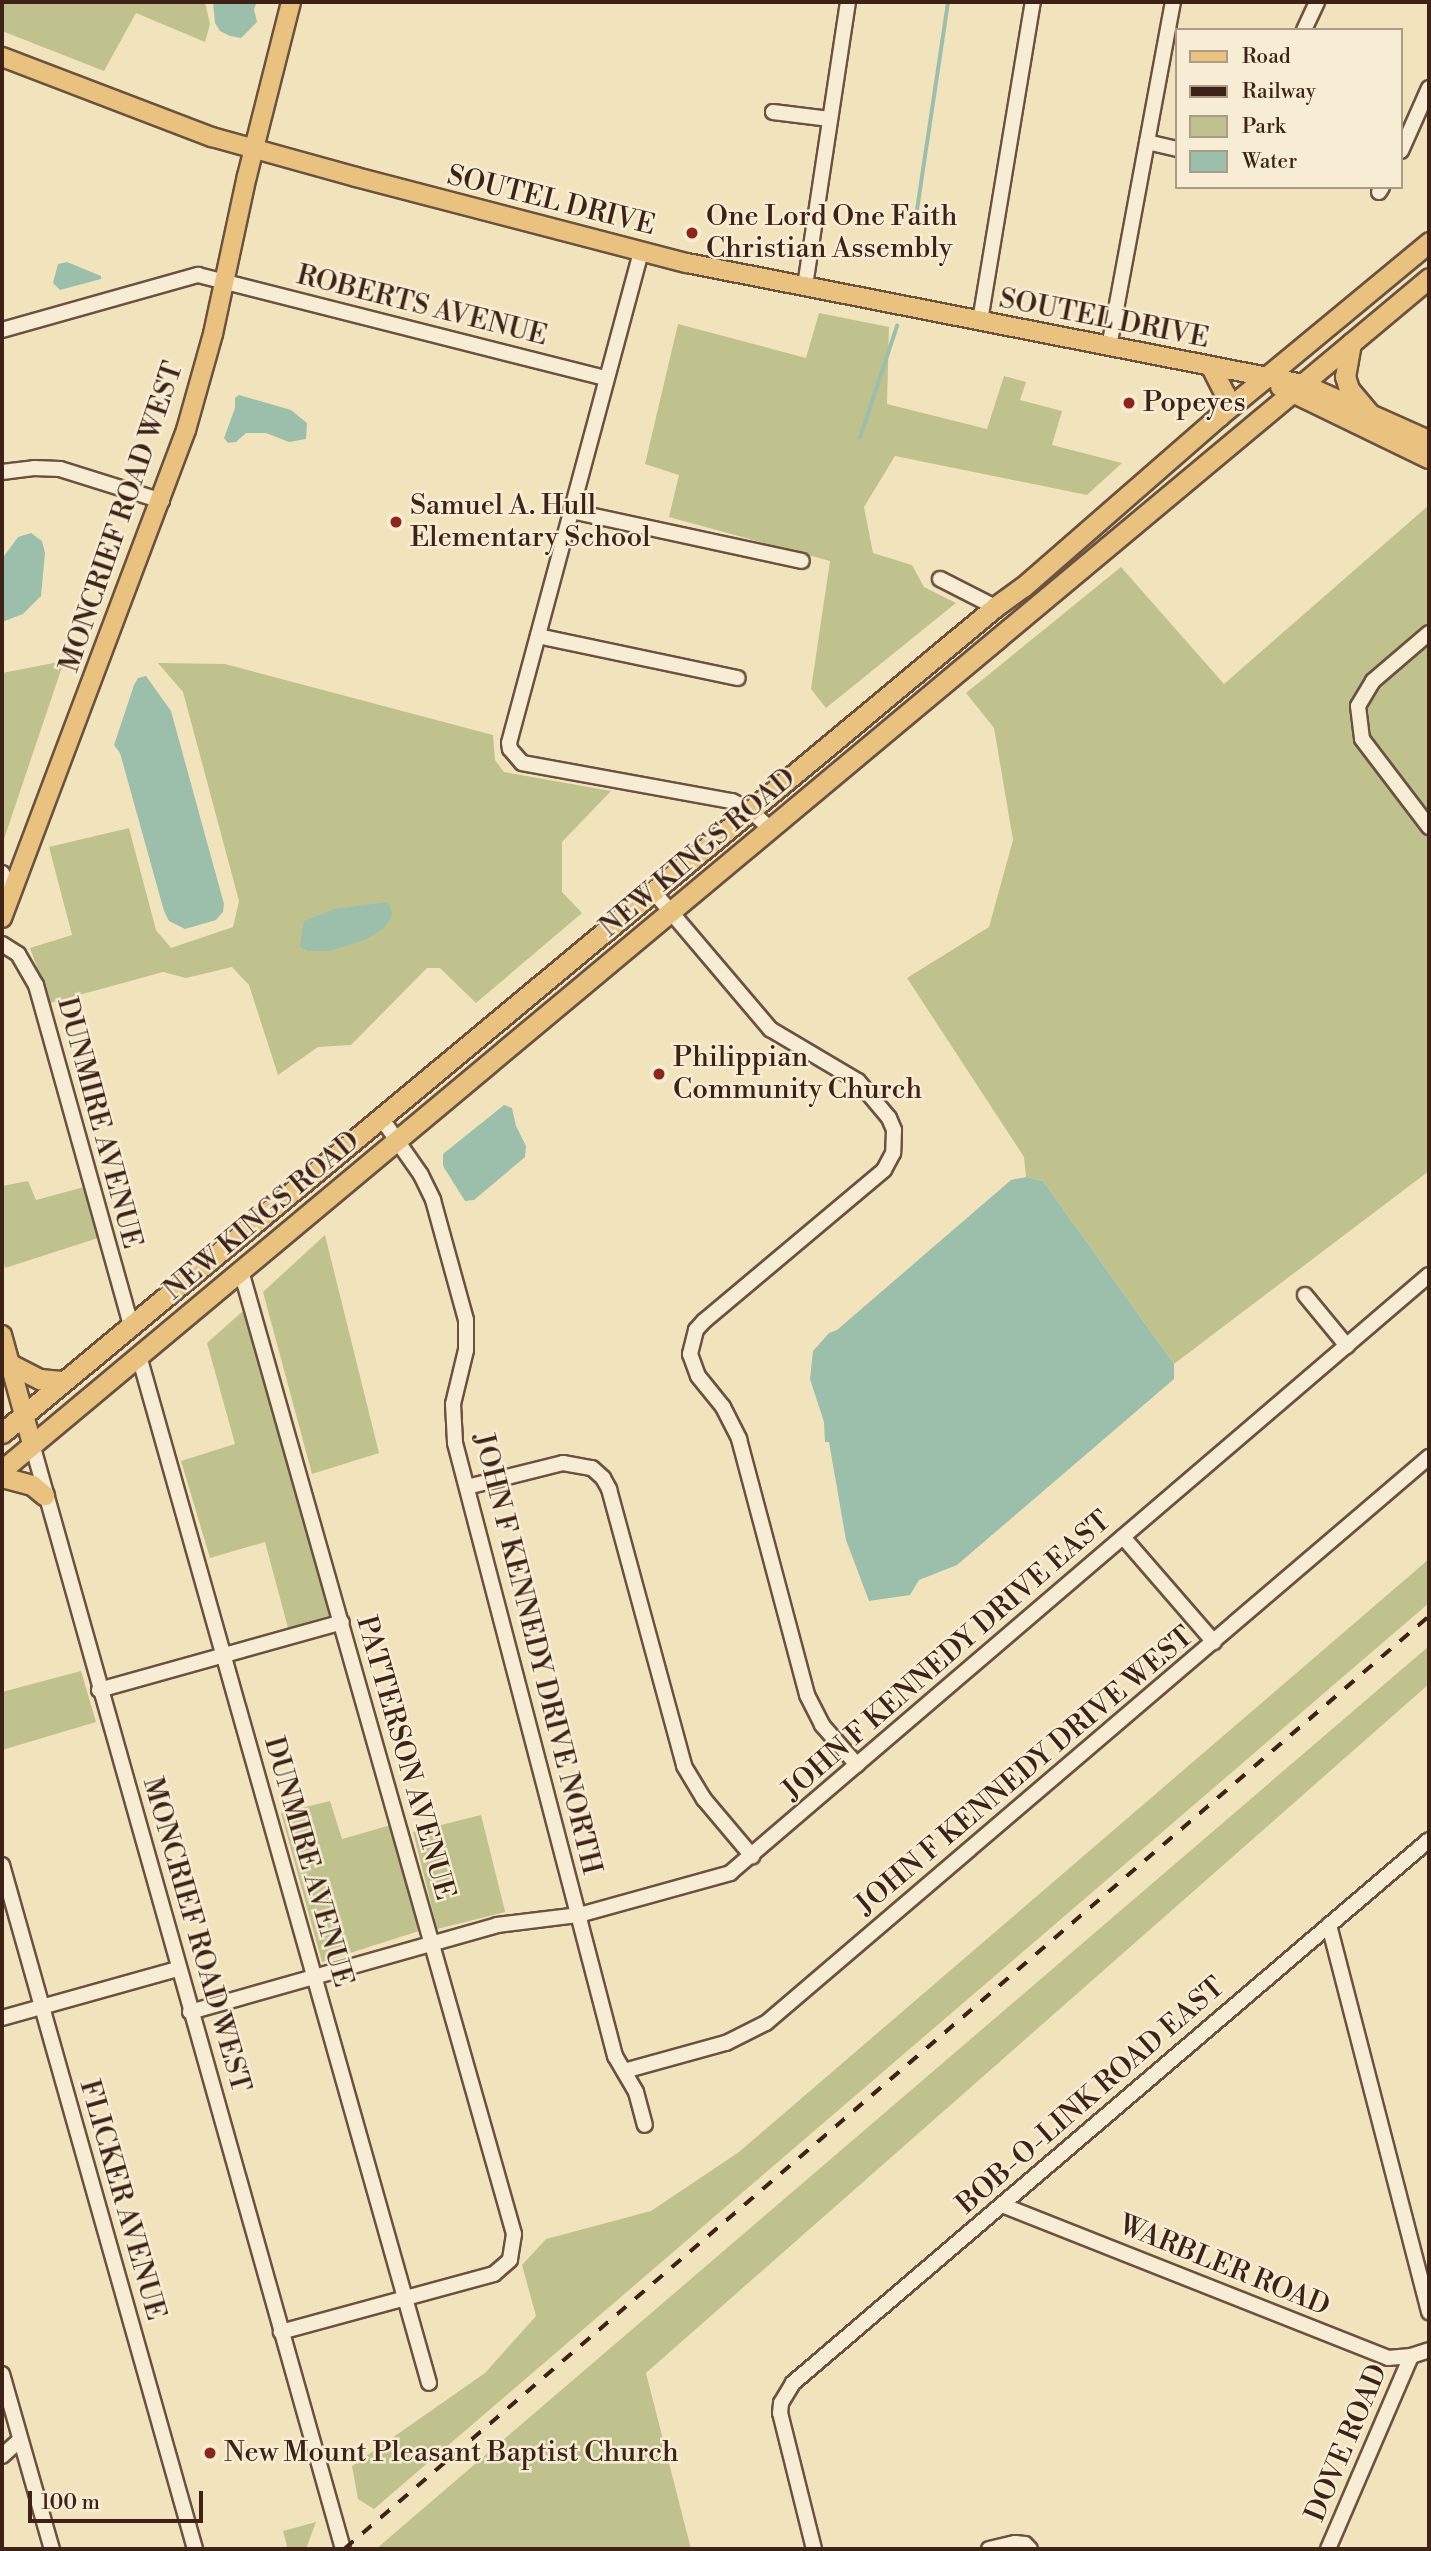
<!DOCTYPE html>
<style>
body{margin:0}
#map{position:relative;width:1431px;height:2551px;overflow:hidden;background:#f1e4bd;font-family:"Libre Bodoni",serif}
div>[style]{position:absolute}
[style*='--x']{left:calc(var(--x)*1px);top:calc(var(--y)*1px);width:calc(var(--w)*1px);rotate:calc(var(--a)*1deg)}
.green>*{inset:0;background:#c0c28d;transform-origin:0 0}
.water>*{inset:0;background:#9cbfab}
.stream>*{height:3.5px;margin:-1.75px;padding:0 1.75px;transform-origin:1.75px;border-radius:1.75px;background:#9cbfab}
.roads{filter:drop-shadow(2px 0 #6b5240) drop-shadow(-2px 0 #6b5240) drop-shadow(0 2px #6b5240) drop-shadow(0 -2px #6b5240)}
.minor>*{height:14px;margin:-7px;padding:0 7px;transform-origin:7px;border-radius:7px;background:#f6edd4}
.major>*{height:18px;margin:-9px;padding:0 9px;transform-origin:9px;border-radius:9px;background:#e8c27e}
.highway>*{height:19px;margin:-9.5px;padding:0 9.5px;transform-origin:9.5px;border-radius:9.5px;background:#e8c27e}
.rail>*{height:3.5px;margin-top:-1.75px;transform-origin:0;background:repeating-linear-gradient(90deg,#3e2117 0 12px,transparent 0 24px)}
.dots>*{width:19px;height:19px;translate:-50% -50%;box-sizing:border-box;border:4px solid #f6edd4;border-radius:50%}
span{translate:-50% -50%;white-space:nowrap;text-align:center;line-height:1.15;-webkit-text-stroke:5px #f6edd4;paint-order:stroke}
.street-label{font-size:28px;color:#3e2117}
.poi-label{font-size:28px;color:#3e2117}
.left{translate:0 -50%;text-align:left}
.frame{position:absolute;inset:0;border:4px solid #3e2117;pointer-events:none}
.legend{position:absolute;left:1175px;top:28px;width:228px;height:161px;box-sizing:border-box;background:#f6edd4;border:2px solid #ac9b88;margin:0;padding:9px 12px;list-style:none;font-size:21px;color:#3e2117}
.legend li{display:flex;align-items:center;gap:14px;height:35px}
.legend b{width:35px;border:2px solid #ac9b88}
.scale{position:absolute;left:28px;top:2491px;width:175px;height:32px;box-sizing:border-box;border:4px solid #3e2117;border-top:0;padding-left:9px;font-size:21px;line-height:24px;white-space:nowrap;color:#3e2117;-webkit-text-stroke:5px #f6edd4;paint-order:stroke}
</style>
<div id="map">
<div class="green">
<i style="clip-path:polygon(2px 2px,205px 2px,210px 24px,205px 42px,136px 13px,104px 71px,2px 31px)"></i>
<i style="clip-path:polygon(819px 313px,889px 327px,887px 404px,987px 429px,1004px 376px,1026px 382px,1020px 400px,1062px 411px,1052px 445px,1122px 463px,1087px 495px,895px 456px,864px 507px,873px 553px,912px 565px,924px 587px,956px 603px,826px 708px,811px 689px,830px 561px,669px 517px,679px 475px,645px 464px,678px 324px,806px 358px)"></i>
<i style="clip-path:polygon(1429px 505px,1429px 1171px,1174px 1364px,1043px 1181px,1026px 1177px,1024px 1157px,907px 978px,989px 927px,1013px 840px,994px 728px,966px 693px,1121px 567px,1224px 684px)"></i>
<i style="clip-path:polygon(64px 661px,2px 845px,2px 673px)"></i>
<i style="clip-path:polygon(158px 663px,225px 664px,493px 735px,495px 760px,504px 772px,611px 791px,562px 842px,562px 892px,582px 913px,476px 1003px,440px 968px,427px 968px,351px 1045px,318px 1047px,278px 1075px,249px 985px,232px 967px,186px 978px,163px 972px,50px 1003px,30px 948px,72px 935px,49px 847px,129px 828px,156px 930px,171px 948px,233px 927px,239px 901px,183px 692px)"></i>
<i style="clip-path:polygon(28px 1181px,36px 1200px,84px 1187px,98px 1238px,5px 1268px,2px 1255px,2px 1186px)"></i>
<i style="clip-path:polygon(325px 1235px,379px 1453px,312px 1474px,263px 1292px)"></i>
<i style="clip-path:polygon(243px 1311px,331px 1615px,288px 1628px,265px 1542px,210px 1558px,181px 1461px,235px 1444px,207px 1343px)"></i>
<i style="clip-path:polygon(1429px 1559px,1429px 1603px,374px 2509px,358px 2499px,352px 2466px,485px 2373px,536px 2316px,522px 2265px,546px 2239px,651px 2211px,739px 2152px)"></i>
<i style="clip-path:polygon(1429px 1646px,1429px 1684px,646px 2373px,691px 2549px,376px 2549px)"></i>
<i style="clip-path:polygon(81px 1671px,96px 1722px,2px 1750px,2px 1692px)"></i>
<i style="clip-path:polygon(330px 1801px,342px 1839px,391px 1825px,419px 1931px,322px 1962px,281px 1813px)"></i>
<i style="left:481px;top:1815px;width:100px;height:70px;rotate:76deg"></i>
<i style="clip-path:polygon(316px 2522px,306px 2549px,284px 2549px,287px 2546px,283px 2531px)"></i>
</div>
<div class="water">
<i style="clip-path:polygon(213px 2px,257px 2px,254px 9px,257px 22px,241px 38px,230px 36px,220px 31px,215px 23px)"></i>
<i style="clip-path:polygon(67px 262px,101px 276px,101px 279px,60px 290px,53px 283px,58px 264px)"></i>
<i style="clip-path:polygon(239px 395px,291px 410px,307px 423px,306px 439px,289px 442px,266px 433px,246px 433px,236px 442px,228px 443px,224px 438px,235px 408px,235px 398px)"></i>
<i style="clip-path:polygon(31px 533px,42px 541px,45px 553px,41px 596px,23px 614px,2px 622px,2px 559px,18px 537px)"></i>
<i style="clip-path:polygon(146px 676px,171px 711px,224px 904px,223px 912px,216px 920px,185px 929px,169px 921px,164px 911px,120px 753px,114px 745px,134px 685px,138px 678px)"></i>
<i style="clip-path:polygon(388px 902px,392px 912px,391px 918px,384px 928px,365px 940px,329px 951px,307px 951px,300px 946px,304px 921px,335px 909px)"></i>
<i style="clip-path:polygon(504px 1105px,512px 1108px,516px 1126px,526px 1146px,525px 1157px,474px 1200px,465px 1201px,443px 1166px,443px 1154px)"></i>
<i style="clip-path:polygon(1026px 1177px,1043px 1181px,1174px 1364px,1174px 1379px,957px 1565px,919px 1580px,910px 1595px,869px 1601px,846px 1540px,829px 1442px,825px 1442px,824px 1422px,810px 1379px,813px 1351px,829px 1333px,837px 1330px,1011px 1180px)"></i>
</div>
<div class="stream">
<i style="--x:917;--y:210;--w:210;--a:-81.5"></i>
<i style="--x:860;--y:438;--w:118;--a:-71.7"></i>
</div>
<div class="roads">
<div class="minor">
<i style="--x:1304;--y:30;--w:31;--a:-65"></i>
<i style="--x:773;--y:112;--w:57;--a:7"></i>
<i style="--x:1147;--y:142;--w:31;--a:13"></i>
<i style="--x:1401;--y:151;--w:69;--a:-66"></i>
<i style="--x:1379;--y:192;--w:6;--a:-59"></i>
<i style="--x:641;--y:252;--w:508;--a:105.05"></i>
<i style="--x:509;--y:743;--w:6;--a:81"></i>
<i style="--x:510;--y:749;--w:18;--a:49"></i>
<i style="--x:522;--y:763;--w:213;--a:10.3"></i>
<i style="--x:732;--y:801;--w:21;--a:28"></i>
<i style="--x:751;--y:811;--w:26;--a:43"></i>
<i style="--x:805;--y:286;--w:287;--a:-81.4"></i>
<i style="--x:980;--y:321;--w:323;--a:-80.6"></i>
<i style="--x:2;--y:330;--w:204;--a:-15.7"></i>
<i style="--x:198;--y:275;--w:421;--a:14.2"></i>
<i style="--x:1109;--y:347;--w:351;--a:-79.5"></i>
<i style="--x:2;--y:472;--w:32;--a:-7"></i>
<i style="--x:34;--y:468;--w:26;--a:2"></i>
<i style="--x:60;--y:469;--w:107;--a:17.4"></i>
<i style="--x:571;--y:511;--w:236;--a:12.2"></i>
<i style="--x:940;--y:579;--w:62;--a:27"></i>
<i style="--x:1429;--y:633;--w:74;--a:139.4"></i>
<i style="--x:1373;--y:681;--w:29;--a:121"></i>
<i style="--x:1358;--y:706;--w:33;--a:83"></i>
<i style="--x:1362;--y:739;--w:111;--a:52.7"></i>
<i style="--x:538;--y:636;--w:204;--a:11.9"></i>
<i style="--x:2;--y:873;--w:21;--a:61"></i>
<i style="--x:654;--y:892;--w:180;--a:49.7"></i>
<i style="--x:770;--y:1029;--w:102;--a:30.6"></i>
<i style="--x:858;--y:1081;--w:48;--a:50"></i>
<i style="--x:889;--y:1118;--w:13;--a:67"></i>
<i style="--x:894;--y:1130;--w:23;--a:92"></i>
<i style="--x:893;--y:1153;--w:19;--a:118"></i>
<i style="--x:884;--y:1170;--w:235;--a:140"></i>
<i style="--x:704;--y:1321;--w:12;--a:132"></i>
<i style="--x:696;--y:1330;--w:25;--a:104"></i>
<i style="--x:690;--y:1354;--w:23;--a:70"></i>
<i style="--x:698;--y:1376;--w:40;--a:51"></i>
<i style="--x:723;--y:1407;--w:36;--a:63"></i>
<i style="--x:739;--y:1439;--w:265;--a:75.1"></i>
<i style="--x:807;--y:1695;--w:34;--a:63"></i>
<i style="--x:822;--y:1725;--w:53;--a:48.8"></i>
<i style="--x:2;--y:944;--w:19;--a:32"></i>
<i style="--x:18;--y:954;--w:36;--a:60"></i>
<i style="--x:36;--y:985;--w:354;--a:74.4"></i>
<i style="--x:382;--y:1119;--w:68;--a:55.1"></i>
<i style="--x:421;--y:1175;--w:28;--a:64"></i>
<i style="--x:433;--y:1200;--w:124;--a:74.6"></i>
<i style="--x:466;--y:1320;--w:30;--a:90"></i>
<i style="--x:466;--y:1350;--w:56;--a:103.5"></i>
<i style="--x:453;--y:1404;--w:39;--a:87"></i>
<i style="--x:455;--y:1443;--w:634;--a:75.37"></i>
<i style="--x:615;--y:2056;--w:42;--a:59.7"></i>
<i style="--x:636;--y:2092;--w:34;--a:75"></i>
<i style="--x:241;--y:1271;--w:1001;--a:74.17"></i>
<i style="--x:514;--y:2234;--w:26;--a:99"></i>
<i style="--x:510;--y:2260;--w:21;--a:139"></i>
<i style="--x:494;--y:2274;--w:221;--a:164.8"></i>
<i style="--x:1305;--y:1295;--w:66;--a:50.5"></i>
<i style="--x:139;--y:1356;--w:1067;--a:74.23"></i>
<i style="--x:32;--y:1444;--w:1148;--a:74.28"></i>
<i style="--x:467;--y:1487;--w:99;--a:-14"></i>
<i style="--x:563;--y:1463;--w:29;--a:10"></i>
<i style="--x:592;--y:1468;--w:15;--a:42"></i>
<i style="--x:603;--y:1478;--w:13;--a:61"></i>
<i style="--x:609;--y:1489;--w:287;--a:74.8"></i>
<i style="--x:684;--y:1766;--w:39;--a:59"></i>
<i style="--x:704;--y:1799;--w:75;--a:49.9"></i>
<i style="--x:1123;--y:1537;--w:139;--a:49.1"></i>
<i style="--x:99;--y:1690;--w:252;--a:-15.6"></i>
<i style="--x:2;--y:1865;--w:711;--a:74.24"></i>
<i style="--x:1329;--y:1925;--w:400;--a:75.5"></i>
<i style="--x:190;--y:2012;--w:319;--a:-15.8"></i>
<i style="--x:497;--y:1925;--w:83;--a:-7"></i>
<i style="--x:579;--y:1915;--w:157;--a:-15.5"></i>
<i style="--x:730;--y:1873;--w:920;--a:-40.55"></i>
<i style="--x:2;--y:2018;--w:183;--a:-15.6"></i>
<i style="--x:624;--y:2071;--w:106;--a:-15.4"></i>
<i style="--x:726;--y:2043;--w:45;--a:-26.6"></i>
<i style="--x:766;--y:2023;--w:872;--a:-40.49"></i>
<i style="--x:1002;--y:2205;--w:415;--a:21.6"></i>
<i style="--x:1388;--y:2358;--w:23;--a:-5"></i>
<i style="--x:1411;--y:2356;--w:19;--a:-18"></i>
<i style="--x:2;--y:2374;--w:182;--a:74.1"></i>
<i style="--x:2;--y:2456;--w:24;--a:-42"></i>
<i style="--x:814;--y:2549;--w:140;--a:-104"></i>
<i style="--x:780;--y:2413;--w:10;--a:-84"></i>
<i style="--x:781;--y:2403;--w:23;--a:-59"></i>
<i style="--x:793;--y:2383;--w:836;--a:-40.49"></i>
<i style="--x:989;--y:2549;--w:27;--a:-13"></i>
<i style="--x:1015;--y:2543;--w:10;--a:6"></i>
<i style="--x:1025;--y:2544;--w:7;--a:45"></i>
<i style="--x:1328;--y:2549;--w:210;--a:-66.7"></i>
</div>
<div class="major">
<i style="--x:2;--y:57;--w:225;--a:20.9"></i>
<i style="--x:212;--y:137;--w:149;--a:15.5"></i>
<i style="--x:356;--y:177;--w:342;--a:14.6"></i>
<i style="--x:687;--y:263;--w:628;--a:11.11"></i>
<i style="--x:1303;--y:384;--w:138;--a:24"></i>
<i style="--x:1280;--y:387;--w:165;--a:25.8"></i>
<i style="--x:2;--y:918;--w:522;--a:-69.34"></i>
<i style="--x:186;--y:430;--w:100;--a:-74.3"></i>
<i style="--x:213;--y:334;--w:162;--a:-77.9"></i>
<i style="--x:247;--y:176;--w:179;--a:-75.8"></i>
<i style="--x:2;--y:1335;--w:113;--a:74.6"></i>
</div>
<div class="highway">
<i style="--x:1351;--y:343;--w:34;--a:100"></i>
<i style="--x:1345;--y:376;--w:14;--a:73"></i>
<i style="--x:1349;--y:389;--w:34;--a:50"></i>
<i style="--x:1211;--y:367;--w:30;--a:63"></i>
<i style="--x:1225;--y:394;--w:23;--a:105"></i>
<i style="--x:10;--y:1364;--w:34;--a:27"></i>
<i style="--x:40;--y:1379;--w:24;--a:5"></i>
<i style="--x:2;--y:1433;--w:1292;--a:-39.75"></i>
<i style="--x:995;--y:607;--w:34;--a:-36"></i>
<i style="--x:1023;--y:587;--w:260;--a:-41.1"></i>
<i style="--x:1219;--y:416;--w:273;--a:-39.6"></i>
<i style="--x:2;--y:1470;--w:1859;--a:-39.87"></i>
<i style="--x:2;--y:1477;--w:31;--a:15"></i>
<i style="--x:32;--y:1485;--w:16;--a:40"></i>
</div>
</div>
<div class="rail">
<i style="--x:344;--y:2549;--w:1431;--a:-40.69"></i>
</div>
<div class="dots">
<i style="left:692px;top:233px;background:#8f2418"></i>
<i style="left:1129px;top:403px;background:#8f2418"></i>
<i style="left:396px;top:522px;background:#8f2418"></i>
<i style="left:659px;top:1074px;background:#8f2418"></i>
<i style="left:210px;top:2453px;background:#8f2418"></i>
</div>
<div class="street-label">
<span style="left:551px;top:201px;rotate:14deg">SOUTEL DRIVE</span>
<span style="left:422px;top:306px;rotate:14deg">ROBERTS AVENUE</span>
<span style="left:1104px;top:319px;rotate:11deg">SOUTEL DRIVE</span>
<span style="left:122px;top:517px;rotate:-71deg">MONCRIEF ROAD WEST</span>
<span style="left:698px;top:853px;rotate:-40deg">NEW KINGS ROAD</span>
<span style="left:99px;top:1123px;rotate:75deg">DUNMIRE AVENUE</span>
<span style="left:262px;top:1216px;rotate:-40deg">NEW KINGS ROAD</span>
<span style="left:537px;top:1654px;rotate:76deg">JOHN F KENNEDY DRIVE NORTH</span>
<span style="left:947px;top:1656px;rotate:-41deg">JOHN F KENNEDY DRIVE EAST</span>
<span style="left:405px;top:1758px;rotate:74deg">PATTERSON AVENUE</span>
<span style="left:1025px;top:1771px;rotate:-40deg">JOHN F KENNEDY DRIVE WEST</span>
<span style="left:308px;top:1862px;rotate:74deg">DUNMIRE AVENUE</span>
<span style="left:196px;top:1935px;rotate:74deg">MONCRIEF ROAD WEST</span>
<span style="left:1091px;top:2096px;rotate:-41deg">BOB-O-LINK ROAD EAST</span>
<span style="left:122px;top:2200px;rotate:74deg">FLICKER AVENUE</span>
<span style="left:1224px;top:2266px;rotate:22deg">WARBLER ROAD</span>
<span style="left:1347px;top:2443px;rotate:-67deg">DOVE ROAD</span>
</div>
<div class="poi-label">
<span class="left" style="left:706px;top:233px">One Lord One Faith<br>Christian Assembly</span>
<span class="left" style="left:1143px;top:403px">Popeyes</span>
<span class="left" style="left:410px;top:522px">Samuel A. Hull<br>Elementary School</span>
<span class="left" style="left:673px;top:1074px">Philippian<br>Community Church</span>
<span class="left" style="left:224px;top:2453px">New Mount Pleasant Baptist Church</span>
</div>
<div class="frame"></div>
<ul class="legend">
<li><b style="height:9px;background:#e8c27e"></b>Road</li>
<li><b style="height:9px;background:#3e2117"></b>Railway</li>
<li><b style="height:19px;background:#c0c28d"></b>Park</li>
<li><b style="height:19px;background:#9cbfab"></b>Water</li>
</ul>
<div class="scale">100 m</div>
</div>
